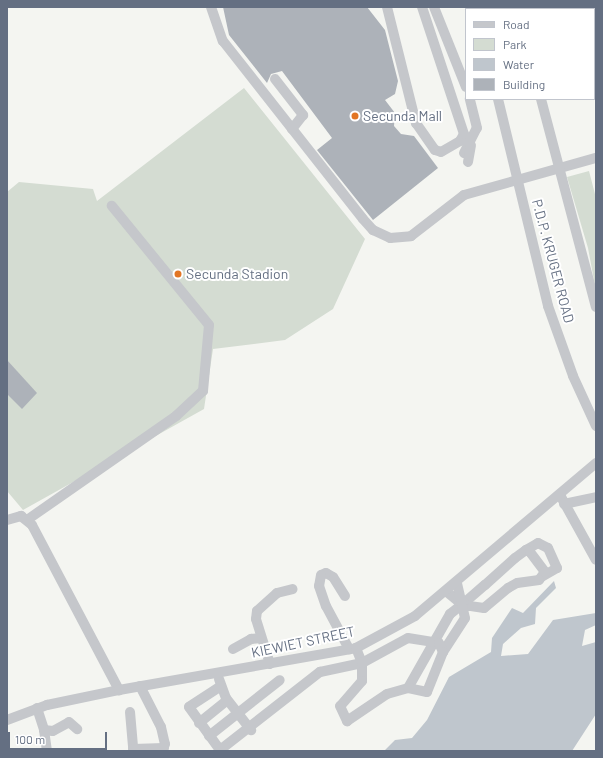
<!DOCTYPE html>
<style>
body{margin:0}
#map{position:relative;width:603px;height:758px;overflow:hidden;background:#f4f5f1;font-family:Barlow,sans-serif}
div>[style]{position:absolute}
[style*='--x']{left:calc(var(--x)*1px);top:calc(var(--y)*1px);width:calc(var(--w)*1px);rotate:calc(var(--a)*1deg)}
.green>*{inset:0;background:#d4dcd2}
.water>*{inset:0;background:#bfc6cd}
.building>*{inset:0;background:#adb2b9}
.minor>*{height:10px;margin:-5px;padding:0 5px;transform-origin:5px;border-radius:5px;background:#c5c7cb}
.dots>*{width:11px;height:11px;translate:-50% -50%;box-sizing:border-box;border:2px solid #fff;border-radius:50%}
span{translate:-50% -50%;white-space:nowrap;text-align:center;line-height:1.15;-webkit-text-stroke:4px #fff;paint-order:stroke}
.poi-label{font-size:14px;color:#646f82}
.left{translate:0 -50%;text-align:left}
.street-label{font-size:14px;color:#646f82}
.frame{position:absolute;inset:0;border:8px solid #646f82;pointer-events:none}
.legend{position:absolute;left:465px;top:8px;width:130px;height:92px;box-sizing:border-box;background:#fff;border:1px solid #c1c5cd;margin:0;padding:5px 7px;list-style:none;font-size:12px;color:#646f82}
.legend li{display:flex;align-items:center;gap:8px;height:20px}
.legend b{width:20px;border:1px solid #c1c5cd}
.scale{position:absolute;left:8px;top:732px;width:99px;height:18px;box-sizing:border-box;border:2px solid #646f82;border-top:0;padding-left:5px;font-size:12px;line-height:14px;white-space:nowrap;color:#646f82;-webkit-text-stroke:3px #fff;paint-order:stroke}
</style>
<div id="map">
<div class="green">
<i style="clip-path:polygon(244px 88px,365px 239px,333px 309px,285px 340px,213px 349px,204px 409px,23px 510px,7px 491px,7px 192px,19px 182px,93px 189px,97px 201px)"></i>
<i style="clip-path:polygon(589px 171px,596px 198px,596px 291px,588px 248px,567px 177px)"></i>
</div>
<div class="water">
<i style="clip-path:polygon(554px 581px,556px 588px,536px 608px,535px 624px,521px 628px,503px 644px,501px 656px,528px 654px,553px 620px,596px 613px,596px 625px,585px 630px,582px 646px,596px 642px,596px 714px,572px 751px,384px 751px,395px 740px,412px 738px,427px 720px,449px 677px,491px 652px,492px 638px,512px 608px,523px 613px)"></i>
</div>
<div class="building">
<i style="clip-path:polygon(223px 7px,367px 7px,385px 30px,398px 81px,395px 94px,385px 100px,395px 113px,394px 126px,401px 134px,414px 136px,438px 168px,373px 220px,317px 150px,332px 138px,282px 71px,271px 74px,267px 83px,229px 35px)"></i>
<i style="clip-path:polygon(7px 360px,37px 393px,22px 409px,7px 394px)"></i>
</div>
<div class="minor">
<i style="--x:211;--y:7;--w:36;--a:71"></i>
<i style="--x:223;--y:41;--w:226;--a:51.8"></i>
<i style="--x:363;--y:219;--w:15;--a:48"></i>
<i style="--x:373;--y:230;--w:19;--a:25"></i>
<i style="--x:390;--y:238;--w:21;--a:-5"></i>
<i style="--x:411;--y:236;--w:67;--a:-37.7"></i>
<i style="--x:464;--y:195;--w:137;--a:-15.7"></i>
<i style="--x:387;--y:7;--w:120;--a:76"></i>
<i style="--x:416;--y:123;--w:33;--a:55"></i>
<i style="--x:435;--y:150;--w:6;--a:18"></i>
<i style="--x:441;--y:152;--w:22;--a:-30"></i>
<i style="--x:460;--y:141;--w:8;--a:-60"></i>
<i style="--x:464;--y:134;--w:134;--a:-108.3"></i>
<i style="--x:434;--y:7;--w:86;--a:68.2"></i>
<i style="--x:476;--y:7;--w:2;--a:63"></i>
<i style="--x:519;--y:7;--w:2;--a:63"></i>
<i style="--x:596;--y:7;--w:1;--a:90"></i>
<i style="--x:275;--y:79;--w:46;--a:52.1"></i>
<i style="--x:303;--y:115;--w:18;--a:128"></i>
<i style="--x:498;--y:99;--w:213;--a:76.4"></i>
<i style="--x:548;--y:306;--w:74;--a:70.3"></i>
<i style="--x:573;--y:376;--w:55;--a:65.3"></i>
<i style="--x:541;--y:99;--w:215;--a:75.2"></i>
<i style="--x:464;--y:153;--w:28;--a:-63"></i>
<i style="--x:477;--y:128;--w:30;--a:-104"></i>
<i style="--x:468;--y:162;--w:17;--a:-80"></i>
<i style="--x:560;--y:495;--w:74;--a:61"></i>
<i style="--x:564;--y:504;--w:33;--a:-12"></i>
<i style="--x:7;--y:520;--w:15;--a:-16"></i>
<i style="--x:21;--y:516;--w:14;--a:39"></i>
<i style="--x:32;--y:525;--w:187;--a:62.2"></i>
<i style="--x:27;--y:520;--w:182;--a:-34.9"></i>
<i style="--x:176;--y:416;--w:37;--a:-43"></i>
<i style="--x:203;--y:391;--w:66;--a:-84.8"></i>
<i style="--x:209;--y:325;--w:154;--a:-129.2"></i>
<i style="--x:526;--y:550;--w:14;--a:-30"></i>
<i style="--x:538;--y:543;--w:11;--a:27"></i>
<i style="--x:548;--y:548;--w:22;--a:66"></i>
<i style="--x:557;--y:568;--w:16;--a:150"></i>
<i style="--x:345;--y:596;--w:22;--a:-122"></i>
<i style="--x:333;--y:577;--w:8;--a:-150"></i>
<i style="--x:326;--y:573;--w:5;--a:158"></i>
<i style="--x:321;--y:575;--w:11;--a:100"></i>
<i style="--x:319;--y:586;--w:21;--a:71"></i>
<i style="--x:326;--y:606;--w:49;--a:61.9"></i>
<i style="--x:356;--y:648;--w:16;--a:68"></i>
<i style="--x:362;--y:663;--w:18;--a:90"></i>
<i style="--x:362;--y:681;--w:33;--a:131"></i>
<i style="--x:340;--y:706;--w:17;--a:65"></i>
<i style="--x:347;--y:721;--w:48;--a:-34"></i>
<i style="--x:387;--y:694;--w:22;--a:-16"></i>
<i style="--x:408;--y:688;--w:85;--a:-60.4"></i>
<i style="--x:450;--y:614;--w:18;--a:-38"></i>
<i style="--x:464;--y:603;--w:28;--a:-41"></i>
<i style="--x:485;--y:585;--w:40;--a:-42"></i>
<i style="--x:515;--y:558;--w:14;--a:-36"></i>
<i style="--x:526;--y:550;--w:4;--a:27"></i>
<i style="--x:530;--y:552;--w:25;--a:53"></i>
<i style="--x:545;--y:572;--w:10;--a:127"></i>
<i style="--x:539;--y:580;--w:22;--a:172"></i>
<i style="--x:517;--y:583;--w:10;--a:151"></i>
<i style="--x:508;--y:588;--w:31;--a:140"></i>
<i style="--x:484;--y:608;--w:15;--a:-172"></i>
<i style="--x:469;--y:606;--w:6;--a:-149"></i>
<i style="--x:464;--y:603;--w:6;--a:-162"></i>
<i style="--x:458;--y:601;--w:14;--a:-141"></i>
<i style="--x:233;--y:649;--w:21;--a:-29"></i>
<i style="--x:251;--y:639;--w:10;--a:-6"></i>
<i style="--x:443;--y:652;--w:40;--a:-57.1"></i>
<i style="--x:465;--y:618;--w:35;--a:-103"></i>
<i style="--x:270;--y:664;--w:47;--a:-107.3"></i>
<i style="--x:256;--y:619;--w:8;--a:-83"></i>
<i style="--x:257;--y:611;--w:27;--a:-42"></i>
<i style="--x:277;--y:593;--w:16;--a:-14"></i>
<i style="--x:219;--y:679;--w:20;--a:70"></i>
<i style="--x:226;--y:698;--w:41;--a:52"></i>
<i style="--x:140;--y:686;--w:46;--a:62.9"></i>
<i style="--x:161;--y:727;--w:17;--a:77"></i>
<i style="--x:165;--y:744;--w:8;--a:113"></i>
<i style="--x:221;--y:686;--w:38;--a:147"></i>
<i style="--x:189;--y:707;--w:53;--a:54.2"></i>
<i style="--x:220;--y:750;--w:127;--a:-38"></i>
<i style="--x:320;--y:672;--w:43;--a:-12.1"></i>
<i style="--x:362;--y:663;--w:52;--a:-28.5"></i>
<i style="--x:408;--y:638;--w:31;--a:9"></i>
<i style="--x:439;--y:643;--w:10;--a:66"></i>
<i style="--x:443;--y:652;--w:43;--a:111.8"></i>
<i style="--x:427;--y:692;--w:19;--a:-168"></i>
<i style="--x:37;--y:708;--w:23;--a:72"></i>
<i style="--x:44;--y:730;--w:9;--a:6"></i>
<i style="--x:53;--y:731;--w:18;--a:-29"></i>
<i style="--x:69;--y:722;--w:11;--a:41"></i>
<i style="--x:130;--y:712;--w:37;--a:85"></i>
<i style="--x:133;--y:749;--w:31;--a:-2"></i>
<i style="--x:7;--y:720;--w:43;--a:-20.6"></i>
<i style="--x:47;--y:705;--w:74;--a:-11.8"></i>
<i style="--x:119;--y:690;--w:241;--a:-10"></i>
<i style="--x:356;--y:648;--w:67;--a:-28.5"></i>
<i style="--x:415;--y:616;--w:237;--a:-40.2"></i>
<i style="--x:199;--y:723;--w:36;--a:-39"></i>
<i style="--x:44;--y:730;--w:21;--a:82"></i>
<i style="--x:209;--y:736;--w:90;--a:-38.3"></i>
</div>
<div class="dots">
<i style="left:355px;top:116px;background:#e27524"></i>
<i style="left:178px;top:274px;background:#e27524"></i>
</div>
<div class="poi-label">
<span class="left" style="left:363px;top:116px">Secunda Mall</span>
<span class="left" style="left:186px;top:274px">Secunda Stadion</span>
</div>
<div class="street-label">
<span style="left:553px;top:261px;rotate:75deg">P.D.P. KRUGER ROAD</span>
<span style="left:303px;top:642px;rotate:-12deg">KIEWIET STREET</span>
</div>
<div class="frame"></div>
<ul class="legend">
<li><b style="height:5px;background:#c5c7cb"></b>Road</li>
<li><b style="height:11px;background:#d4dcd2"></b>Park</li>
<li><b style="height:11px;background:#bfc6cd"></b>Water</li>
<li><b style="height:11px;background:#adb2b9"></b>Building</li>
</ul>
<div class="scale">100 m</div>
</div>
